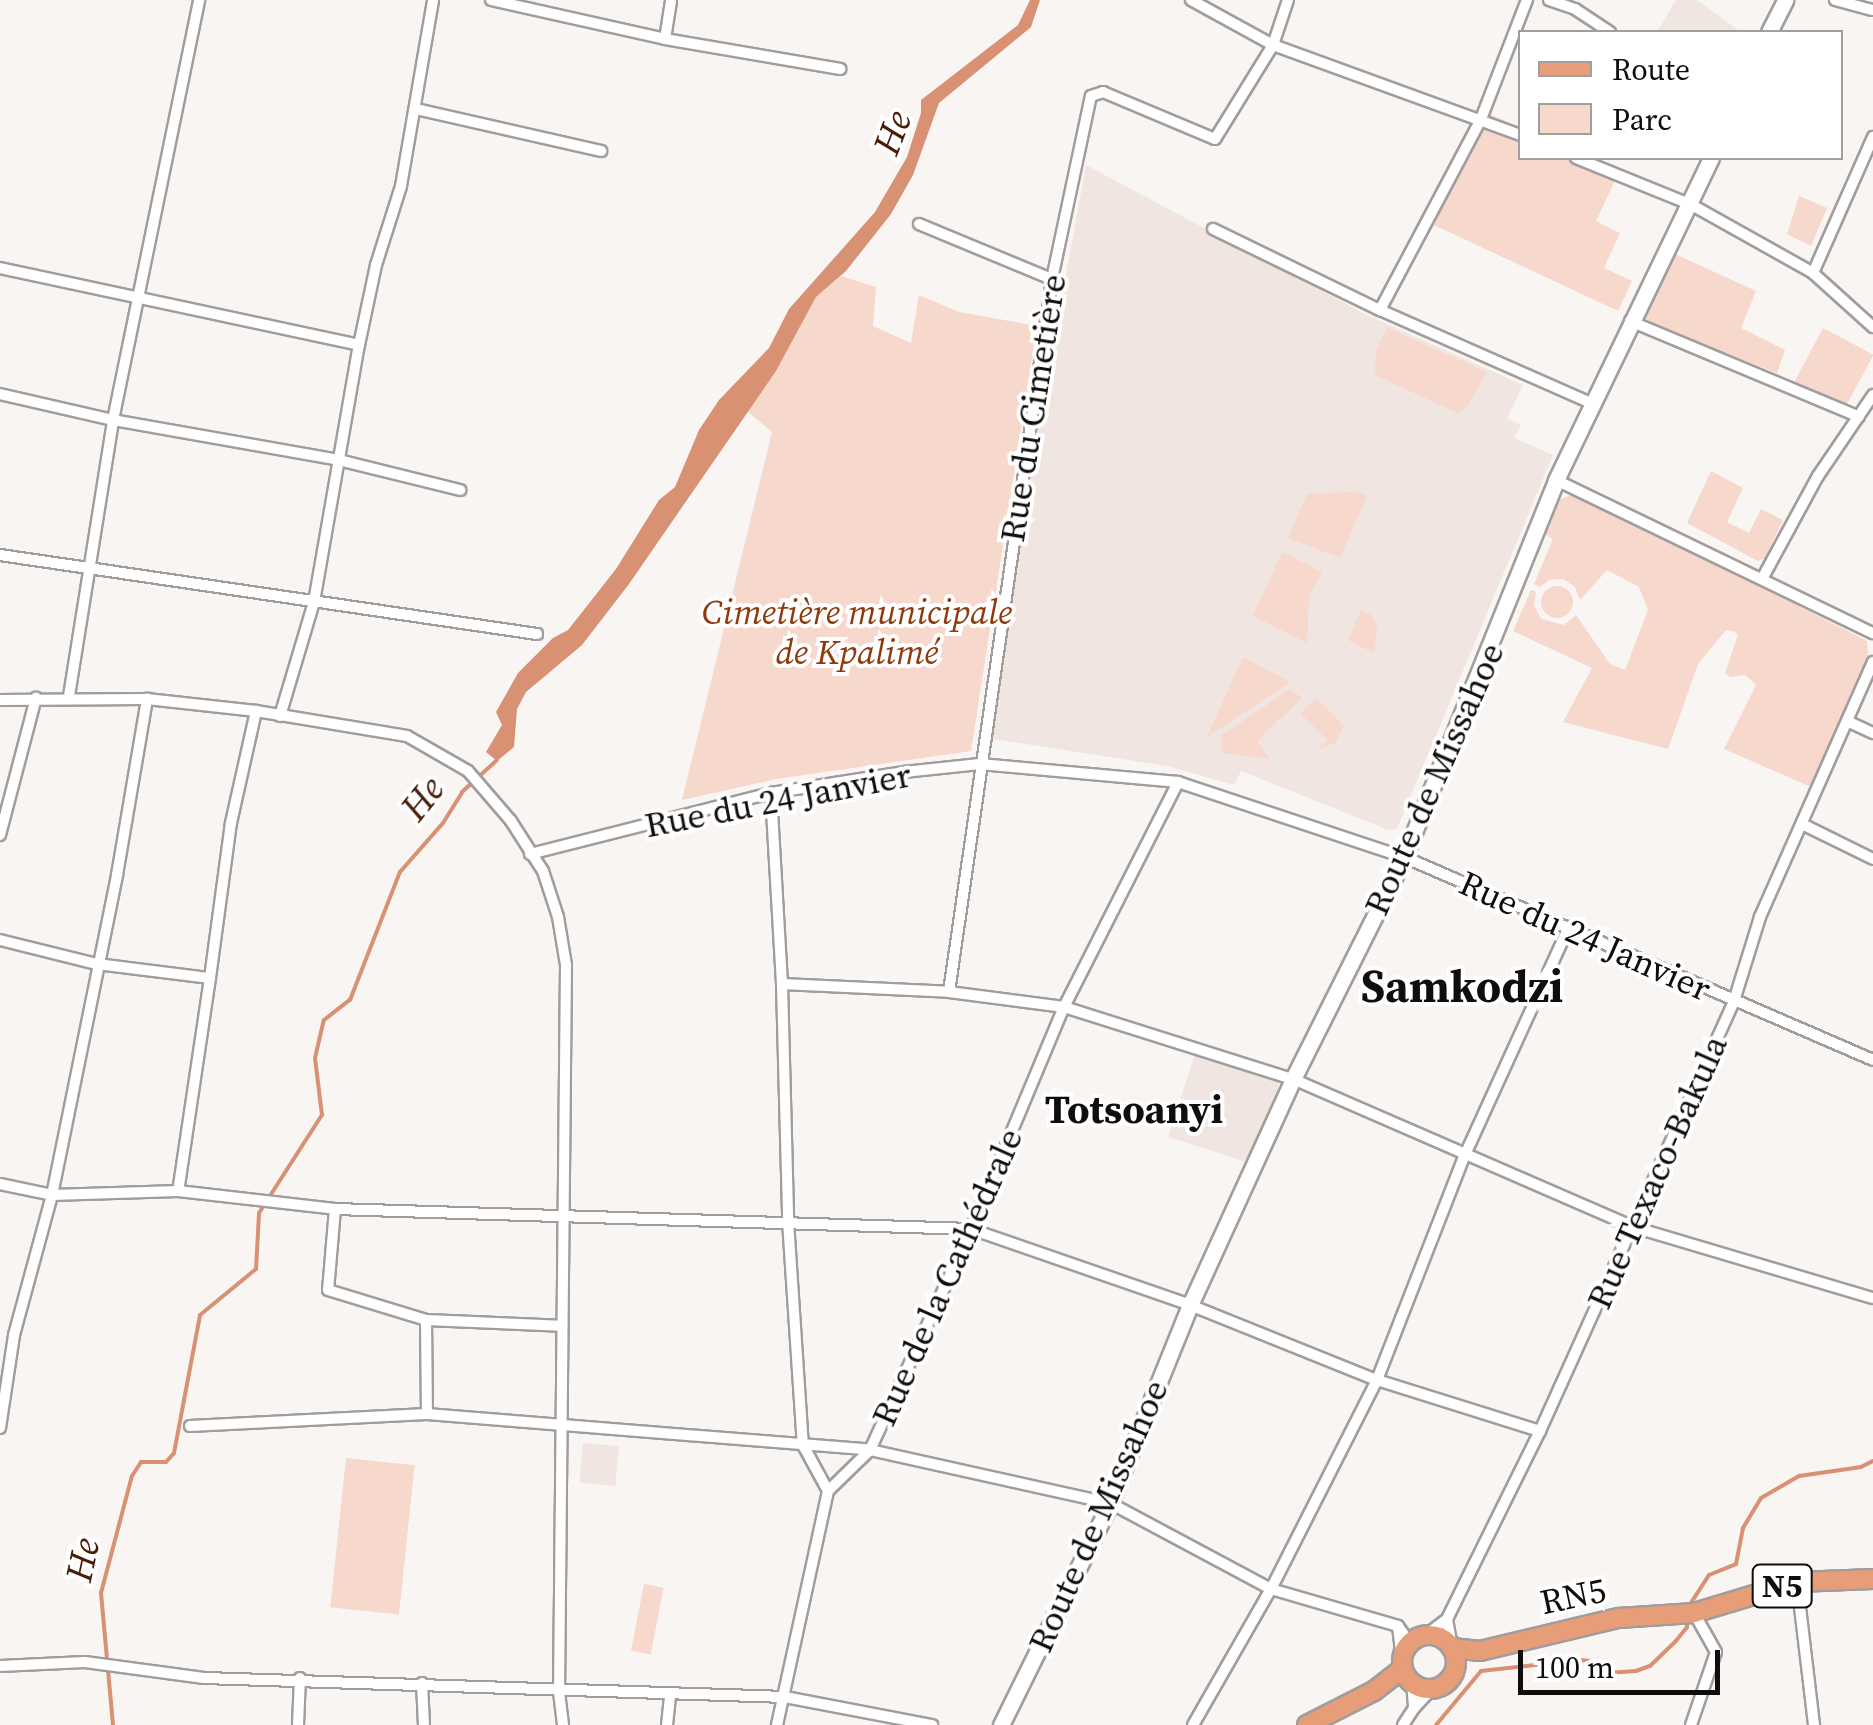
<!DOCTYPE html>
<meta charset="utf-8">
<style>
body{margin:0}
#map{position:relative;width:1873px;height:1725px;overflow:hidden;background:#f9f5f3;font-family:"Source Serif 4",serif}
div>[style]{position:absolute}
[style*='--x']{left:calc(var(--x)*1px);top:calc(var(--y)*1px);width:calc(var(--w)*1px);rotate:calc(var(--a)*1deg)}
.built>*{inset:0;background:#f0e5e0;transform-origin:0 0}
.green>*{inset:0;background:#f6d8cc;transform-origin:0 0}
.round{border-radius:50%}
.water>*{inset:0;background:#d99174}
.stream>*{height:4px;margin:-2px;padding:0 2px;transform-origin:2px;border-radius:2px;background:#d99174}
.roads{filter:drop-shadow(2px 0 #a19d9c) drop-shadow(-2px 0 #a19d9c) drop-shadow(0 2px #a19d9c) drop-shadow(0 -2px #a19d9c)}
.street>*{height:10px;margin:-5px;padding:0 5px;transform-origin:5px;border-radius:5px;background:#fff}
.secondary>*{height:15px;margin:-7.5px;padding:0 7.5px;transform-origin:7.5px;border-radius:7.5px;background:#fff}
.primary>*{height:18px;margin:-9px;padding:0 9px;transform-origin:9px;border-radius:9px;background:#e89d79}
.primary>.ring{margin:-9px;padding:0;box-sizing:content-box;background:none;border:18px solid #e89d79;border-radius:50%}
span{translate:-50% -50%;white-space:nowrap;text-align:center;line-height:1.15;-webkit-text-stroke:8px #fff;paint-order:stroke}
.shield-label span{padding:2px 8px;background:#fff;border:2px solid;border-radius:8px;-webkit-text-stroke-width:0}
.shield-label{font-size:32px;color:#0f0e0d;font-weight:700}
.street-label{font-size:35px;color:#0f0e0d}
.park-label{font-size:35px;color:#8f390d;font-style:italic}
.water-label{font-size:38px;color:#4a1d08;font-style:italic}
.quarter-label{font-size:40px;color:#0f0e0d;font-weight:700}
.district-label{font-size:45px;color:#0f0e0d;font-weight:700}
.legend{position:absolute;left:1518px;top:30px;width:325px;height:130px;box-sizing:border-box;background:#fff;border:2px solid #9f9f9e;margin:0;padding:12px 18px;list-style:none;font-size:30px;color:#0f0e0d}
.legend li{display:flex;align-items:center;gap:20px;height:50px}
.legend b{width:50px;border:2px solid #9f9f9e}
.scale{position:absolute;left:1518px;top:1650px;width:202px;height:45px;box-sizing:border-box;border:5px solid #0f0e0d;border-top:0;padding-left:12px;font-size:30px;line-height:35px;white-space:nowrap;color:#0f0e0d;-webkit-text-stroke:8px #fff;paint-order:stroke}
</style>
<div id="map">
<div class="built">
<i style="clip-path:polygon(1676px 0,1697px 0,1741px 32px,1657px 32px)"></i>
<i style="clip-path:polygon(1086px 165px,1367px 315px,1523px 385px,1507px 418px,1521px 425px,1514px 438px,1553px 455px,1397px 829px,1388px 830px,1241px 771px,1234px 785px,1167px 766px,981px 737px)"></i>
<i style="left:1195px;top:1054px;width:89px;height:87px;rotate:18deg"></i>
<i style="left:583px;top:1443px;width:36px;height:40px;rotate:5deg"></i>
</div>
<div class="green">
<i style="clip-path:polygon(1484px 112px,1520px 127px,1520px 158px,1595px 158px,1621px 168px,1596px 221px,1620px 233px,1604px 268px,1632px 281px,1618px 311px,1434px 225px)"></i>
<i style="clip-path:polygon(1799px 196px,1827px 208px,1811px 246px,1787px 234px)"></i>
<i style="clip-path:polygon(1675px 254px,1756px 291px,1741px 328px,1785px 350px,1777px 373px,1649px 324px,1646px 317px)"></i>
<i style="clip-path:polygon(841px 276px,876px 287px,873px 326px,911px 343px,919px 295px,959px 312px,1037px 326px,971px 751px,776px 779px,682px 800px,772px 432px,747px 411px,775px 372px,816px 297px)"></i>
<i style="clip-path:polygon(1387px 328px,1487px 372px,1468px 406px,1457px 413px,1375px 375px,1376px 350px)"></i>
<i style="left:1823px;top:328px;width:57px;height:68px;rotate:28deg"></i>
<i style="clip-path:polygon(1711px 471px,1743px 488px,1727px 522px,1749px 533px,1761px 509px,1783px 520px,1765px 558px,1758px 561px,1687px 523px)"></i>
<i style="clip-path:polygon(1355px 492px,1367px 496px,1340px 558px,1288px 538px,1307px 494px)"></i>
<i style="clip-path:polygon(1576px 493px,1867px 641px,1868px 656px,1811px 787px,1724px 749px,1756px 685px,1745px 675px,1730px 677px,1725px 673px,1738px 635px,1733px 631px,1726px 630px,1698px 664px,1668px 749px,1563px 722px,1592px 668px,1513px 631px,1531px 590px,1536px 592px,1534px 605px,1541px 619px,1564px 625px,1576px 615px,1610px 664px,1625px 670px,1648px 610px,1639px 587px,1607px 570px,1580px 600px,1575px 587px,1563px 579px,1549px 580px,1540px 587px,1534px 584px,1553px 539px,1545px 534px,1559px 500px)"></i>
<i style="clip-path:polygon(1282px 552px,1322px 572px,1309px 596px,1307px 643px,1253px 616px)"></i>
<i class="round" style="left:1541px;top:586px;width:32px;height:32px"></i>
<i style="clip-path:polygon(1361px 610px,1371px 615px,1377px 627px,1374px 653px,1348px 640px)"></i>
<i style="clip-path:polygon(1243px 657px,1290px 682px,1207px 737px)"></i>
<i style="clip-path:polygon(1290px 689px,1302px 698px,1257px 741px,1270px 759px,1222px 753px,1222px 735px)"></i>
<i style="clip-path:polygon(1317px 699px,1344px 726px,1335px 743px,1318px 749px,1327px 740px,1300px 713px)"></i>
<i style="left:346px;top:1458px;width:69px;height:150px;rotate:6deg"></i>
<i style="left:644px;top:1584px;width:20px;height:68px;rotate:11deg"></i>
</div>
<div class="water">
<i style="clip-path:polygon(1030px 0,1040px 0,1031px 27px,939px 103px,913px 175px,891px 214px,846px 271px,816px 297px,776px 371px,629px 584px,582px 645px,526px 692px,517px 709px,514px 747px,497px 761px,486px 752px,502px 725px,496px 712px,518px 673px,553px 638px,568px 630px,616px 569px,659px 500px,675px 487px,699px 430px,719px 400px,769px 348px,789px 309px,875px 212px,907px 157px,921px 113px,921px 100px,1018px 25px)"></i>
</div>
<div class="stream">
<i style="--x:1687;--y:1609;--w:40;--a:-57.1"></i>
<i style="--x:1709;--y:1575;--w:29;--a:-22"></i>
<i style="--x:1736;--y:1564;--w:37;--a:-79"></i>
<i style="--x:1743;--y:1528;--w:35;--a:-59"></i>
<i style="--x:1761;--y:1498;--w:44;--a:-30.1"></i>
<i style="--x:1799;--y:1476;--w:63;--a:-8.3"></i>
<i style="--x:1861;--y:1467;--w:13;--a:-27"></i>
<i style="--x:113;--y:1725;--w:133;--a:-95.2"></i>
<i style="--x:101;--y:1593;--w:121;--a:-75.2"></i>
<i style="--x:132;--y:1476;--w:17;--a:-57"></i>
<i style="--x:141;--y:1462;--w:25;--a:0"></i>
<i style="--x:166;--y:1462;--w:12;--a:-48"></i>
<i style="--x:174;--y:1453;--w:140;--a:-79.3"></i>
<i style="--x:200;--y:1315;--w:72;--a:-39.4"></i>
<i style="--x:256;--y:1269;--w:56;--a:-86.9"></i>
<i style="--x:259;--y:1213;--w:117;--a:-57.3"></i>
<i style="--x:322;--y:1115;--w:57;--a:-97"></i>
<i style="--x:315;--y:1058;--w:39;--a:-77"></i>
<i style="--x:324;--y:1020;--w:33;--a:-38"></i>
<i style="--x:350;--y:1000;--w:137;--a:-68.7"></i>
<i style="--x:400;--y:872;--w:65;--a:-48.7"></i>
<i style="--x:443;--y:823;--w:36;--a:-58"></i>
<i style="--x:462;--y:792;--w:47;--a:-42.4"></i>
<i style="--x:1436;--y:1725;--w:70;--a:-50.2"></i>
<i style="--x:1481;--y:1671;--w:100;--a:-6.3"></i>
<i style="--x:1580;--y:1660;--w:11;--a:5"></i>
<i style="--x:1591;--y:1661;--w:20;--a:37"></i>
<i style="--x:1607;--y:1673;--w:29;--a:-4"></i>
<i style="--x:1636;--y:1671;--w:15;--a:-20"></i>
<i style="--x:1650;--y:1666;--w:35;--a:-44"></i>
<i style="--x:1675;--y:1642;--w:19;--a:-51"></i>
<i style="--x:1687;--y:1627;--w:9;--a:-90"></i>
</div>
<div class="roads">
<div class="street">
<i style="--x:491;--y:0;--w:178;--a:12.6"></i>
<i style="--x:665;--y:39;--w:178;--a:9.7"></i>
<i style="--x:1191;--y:0;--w:94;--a:28.8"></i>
<i style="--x:1273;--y:45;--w:263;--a:20"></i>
<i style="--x:1549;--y:0;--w:28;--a:19"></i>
<i style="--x:1575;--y:9;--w:42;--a:33.3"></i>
<i style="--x:1835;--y:0;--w:39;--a:15"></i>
<i style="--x:665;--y:39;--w:39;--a:-81"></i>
<i style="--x:416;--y:109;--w:190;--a:12.8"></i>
<i style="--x:1576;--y:158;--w:125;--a:22.1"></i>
<i style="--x:1692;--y:205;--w:139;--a:29.3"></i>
<i style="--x:1813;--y:273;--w:81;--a:42"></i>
<i style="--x:919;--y:224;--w:144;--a:22.5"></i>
<i style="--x:1213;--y:229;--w:186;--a:25.9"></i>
<i style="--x:1380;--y:310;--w:233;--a:23.8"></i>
<i style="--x:0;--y:268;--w:367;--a:12.1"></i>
<i style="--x:1813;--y:273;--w:149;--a:-66.2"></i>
<i style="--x:1380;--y:310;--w:216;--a:-62.1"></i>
<i style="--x:1481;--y:119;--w:128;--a:-68.9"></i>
<i style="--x:1630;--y:321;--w:248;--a:22.7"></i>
<i style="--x:0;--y:394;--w:116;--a:13"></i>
<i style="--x:113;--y:420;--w:230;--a:10"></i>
<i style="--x:339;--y:460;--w:125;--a:13.9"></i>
<i style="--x:1556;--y:480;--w:352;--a:25.8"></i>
<i style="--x:0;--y:555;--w:543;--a:8.37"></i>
<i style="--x:1762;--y:579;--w:117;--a:-61.5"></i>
<i style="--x:1818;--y:476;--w:98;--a:-55.8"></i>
<i style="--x:69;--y:696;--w:279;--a:-80.9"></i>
<i style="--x:113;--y:420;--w:429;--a:-78.4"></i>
<i style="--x:0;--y:700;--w:147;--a:-0.4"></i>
<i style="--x:147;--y:699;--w:110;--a:6.3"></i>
<i style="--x:256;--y:711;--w:153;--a:9.4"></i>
<i style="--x:407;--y:736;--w:70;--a:29.8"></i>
<i style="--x:468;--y:771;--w:66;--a:49.3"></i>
<i style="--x:511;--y:821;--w:59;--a:57.4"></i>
<i style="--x:543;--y:871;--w:48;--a:71.9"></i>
<i style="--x:558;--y:917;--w:49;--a:80.5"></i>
<i style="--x:566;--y:965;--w:727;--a:90.55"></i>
<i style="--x:559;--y:1692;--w:33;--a:83"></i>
<i style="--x:280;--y:716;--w:119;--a:-73.4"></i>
<i style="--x:314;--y:602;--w:261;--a:-80.1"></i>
<i style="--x:359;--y:345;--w:82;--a:-78"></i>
<i style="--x:376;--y:265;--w:83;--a:-72.4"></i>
<i style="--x:401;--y:186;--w:189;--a:-80.2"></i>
<i style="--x:1847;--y:721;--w:29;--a:25"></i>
<i style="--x:771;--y:793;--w:191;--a:86.7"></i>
<i style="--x:782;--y:984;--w:237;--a:88.5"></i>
<i style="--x:788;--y:1221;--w:225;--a:86.2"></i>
<i style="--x:803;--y:1445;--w:52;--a:61.5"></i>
<i style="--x:1802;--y:824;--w:79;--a:26.2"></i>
<i style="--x:0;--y:835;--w:142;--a:-75.3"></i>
<i style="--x:530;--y:854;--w:249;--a:-14.2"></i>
<i style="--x:771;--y:793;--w:135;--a:-9"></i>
<i style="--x:904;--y:772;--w:76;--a:-6"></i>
<i style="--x:980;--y:764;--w:199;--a:5.2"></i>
<i style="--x:1178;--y:782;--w:238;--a:18.4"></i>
<i style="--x:1404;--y:857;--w:511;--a:23.4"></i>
<i style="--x:0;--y:940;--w:100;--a:13.9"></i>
<i style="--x:97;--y:964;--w:114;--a:7.1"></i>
<i style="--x:210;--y:978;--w:215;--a:98.5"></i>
<i style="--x:210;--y:978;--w:156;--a:-82.3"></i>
<i style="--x:231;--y:823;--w:115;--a:-77.4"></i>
<i style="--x:782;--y:984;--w:167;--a:2.7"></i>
<i style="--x:949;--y:992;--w:116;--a:7.4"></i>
<i style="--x:1064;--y:1007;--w:240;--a:17.5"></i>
<i style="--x:1293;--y:1079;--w:371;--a:23.5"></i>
<i style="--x:1633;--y:1227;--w:250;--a:16.5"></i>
<i style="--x:949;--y:992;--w:720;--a:-81.78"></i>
<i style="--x:1052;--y:279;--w:187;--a:-78"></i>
<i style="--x:1091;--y:96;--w:13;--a:-18"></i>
<i style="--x:1103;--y:92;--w:121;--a:22.8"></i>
<i style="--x:1215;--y:139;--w:110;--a:-58.3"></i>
<i style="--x:1273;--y:45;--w:47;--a:-71.6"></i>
<i style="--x:0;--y:1184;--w:53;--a:11.9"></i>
<i style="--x:52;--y:1195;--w:126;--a:-1.8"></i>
<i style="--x:178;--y:1191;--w:158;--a:6.5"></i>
<i style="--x:335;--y:1209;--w:636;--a:1.8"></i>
<i style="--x:971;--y:1229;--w:232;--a:19.1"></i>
<i style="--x:1190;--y:1305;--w:201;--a:21.9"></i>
<i style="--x:1377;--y:1380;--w:171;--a:17.4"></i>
<i style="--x:335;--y:1209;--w:81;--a:94.9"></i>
<i style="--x:328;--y:1290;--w:102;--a:17"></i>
<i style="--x:426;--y:1320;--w:135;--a:2.5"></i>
<i style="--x:426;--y:1320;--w:94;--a:89.4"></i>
<i style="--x:190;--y:1426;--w:237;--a:-2.9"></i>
<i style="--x:427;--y:1414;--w:444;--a:4.6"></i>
<i style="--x:870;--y:1450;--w:246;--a:12.5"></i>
<i style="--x:1110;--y:1503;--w:183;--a:28.1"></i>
<i style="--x:1271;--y:1589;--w:132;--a:16.2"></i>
<i style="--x:0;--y:1428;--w:94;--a:-81.4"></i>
<i style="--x:14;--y:1335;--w:145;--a:-74.8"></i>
<i style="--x:52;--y:1195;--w:327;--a:-78.5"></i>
<i style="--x:117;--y:875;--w:179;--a:-80.3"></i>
<i style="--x:1797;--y:1582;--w:144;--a:83.2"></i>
<i style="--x:1447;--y:1619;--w:29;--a:80"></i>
<i style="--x:1426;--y:1635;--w:26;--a:-37"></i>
<i style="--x:1447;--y:1619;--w:210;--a:-63.7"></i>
<i style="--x:1540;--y:1431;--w:472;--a:-65.7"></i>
<i style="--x:1734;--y:1001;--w:88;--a:-72.8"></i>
<i style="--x:1760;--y:917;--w:279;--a:-66.1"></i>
<i style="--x:0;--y:1666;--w:85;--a:-2.7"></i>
<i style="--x:85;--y:1662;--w:120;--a:7.7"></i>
<i style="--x:204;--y:1678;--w:581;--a:1.87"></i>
<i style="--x:785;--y:1697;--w:150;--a:10.8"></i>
<i style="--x:1403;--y:1668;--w:42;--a:-96.8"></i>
<i style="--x:1398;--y:1626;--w:21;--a:55"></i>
<i style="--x:422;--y:1683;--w:42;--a:87.3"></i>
<i style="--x:1412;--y:1683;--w:25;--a:85"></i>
<i style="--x:1414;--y:1708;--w:26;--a:-47"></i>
<i style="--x:298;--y:1725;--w:47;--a:-87.6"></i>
<i style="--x:667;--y:1725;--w:29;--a:-84"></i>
<i style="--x:777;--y:1725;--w:239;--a:-77.7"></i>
<i style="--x:828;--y:1491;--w:59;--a:-44.3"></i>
<i style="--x:870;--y:1450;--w:243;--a:-65.4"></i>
<i style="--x:971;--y:1229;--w:241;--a:-67.3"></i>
<i style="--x:1064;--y:1007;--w:252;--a:-63.1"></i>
<i style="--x:1193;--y:1725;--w:157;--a:-60.2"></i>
<i style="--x:1271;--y:1589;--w:234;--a:-63.1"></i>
<i style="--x:1377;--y:1380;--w:239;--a:-68.7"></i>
<i style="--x:1464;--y:1157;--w:253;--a:-65.5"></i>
<i style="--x:1403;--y:1725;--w:20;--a:-57"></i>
<i style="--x:1691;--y:1725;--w:77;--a:-71.1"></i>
<i style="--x:1716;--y:1652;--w:45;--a:-119.4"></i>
</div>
<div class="secondary">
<i style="--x:1769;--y:32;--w:36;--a:-63"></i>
<i style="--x:1001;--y:1725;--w:247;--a:-63.8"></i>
<i style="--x:1110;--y:1503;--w:214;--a:-68"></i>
<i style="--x:1190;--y:1305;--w:248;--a:-65.5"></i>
<i style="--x:1293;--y:1079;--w:248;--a:-63.4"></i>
<i style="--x:1404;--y:857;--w:406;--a:-68"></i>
<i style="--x:1556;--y:480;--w:357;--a:-64.3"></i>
</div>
<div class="primary">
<i class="ring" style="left:1402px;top:1635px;width:36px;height:36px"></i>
<i style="--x:1452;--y:1648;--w:28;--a:6"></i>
<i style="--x:1480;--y:1651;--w:143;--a:-13.4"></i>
<i style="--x:1619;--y:1618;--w:75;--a:-3.8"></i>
<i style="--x:1694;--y:1613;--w:108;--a:-16.8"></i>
<i style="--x:1797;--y:1582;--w:76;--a:-2.3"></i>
<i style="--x:1307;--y:1725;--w:75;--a:-26.9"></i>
<i style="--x:1374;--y:1691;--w:37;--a:-38"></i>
</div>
</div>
<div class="shield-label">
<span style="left:1782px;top:1586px">N5</span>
</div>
<div class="street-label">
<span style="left:1033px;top:408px;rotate:-81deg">Rue du Cimetière</span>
<span style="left:1434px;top:779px;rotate:-66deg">Route de Missahoe</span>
<span style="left:778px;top:800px;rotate:-11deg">Rue du 24 Janvier</span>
<span style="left:1585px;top:936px;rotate:24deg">Rue du 24 Janvier</span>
<span style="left:1657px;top:1172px;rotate:-66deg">Rue Texaco-Bakula</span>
<span style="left:947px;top:1277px;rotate:-66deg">Rue de la Cathédrale</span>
<span style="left:1098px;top:1516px;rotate:-66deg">Route de Missahoe</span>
<span style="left:1573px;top:1596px;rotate:-12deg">RN5</span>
</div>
<div class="park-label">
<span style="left:857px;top:632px">Cimetière municipale<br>de Kpalimé</span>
</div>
<div class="water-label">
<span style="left:893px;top:133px;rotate:-69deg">He</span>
<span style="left:423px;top:799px;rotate:-51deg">He</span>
<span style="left:83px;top:1560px;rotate:-78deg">He</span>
</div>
<div class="quarter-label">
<span style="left:1134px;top:1109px">Totsoanyi</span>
</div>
<div class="district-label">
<span style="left:1462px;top:987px">Samkodzi</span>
</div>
<ul class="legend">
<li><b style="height:12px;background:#e89d79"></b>Route</li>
<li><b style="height:28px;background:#f6d8cc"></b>Parc</li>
</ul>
<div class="scale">100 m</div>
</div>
